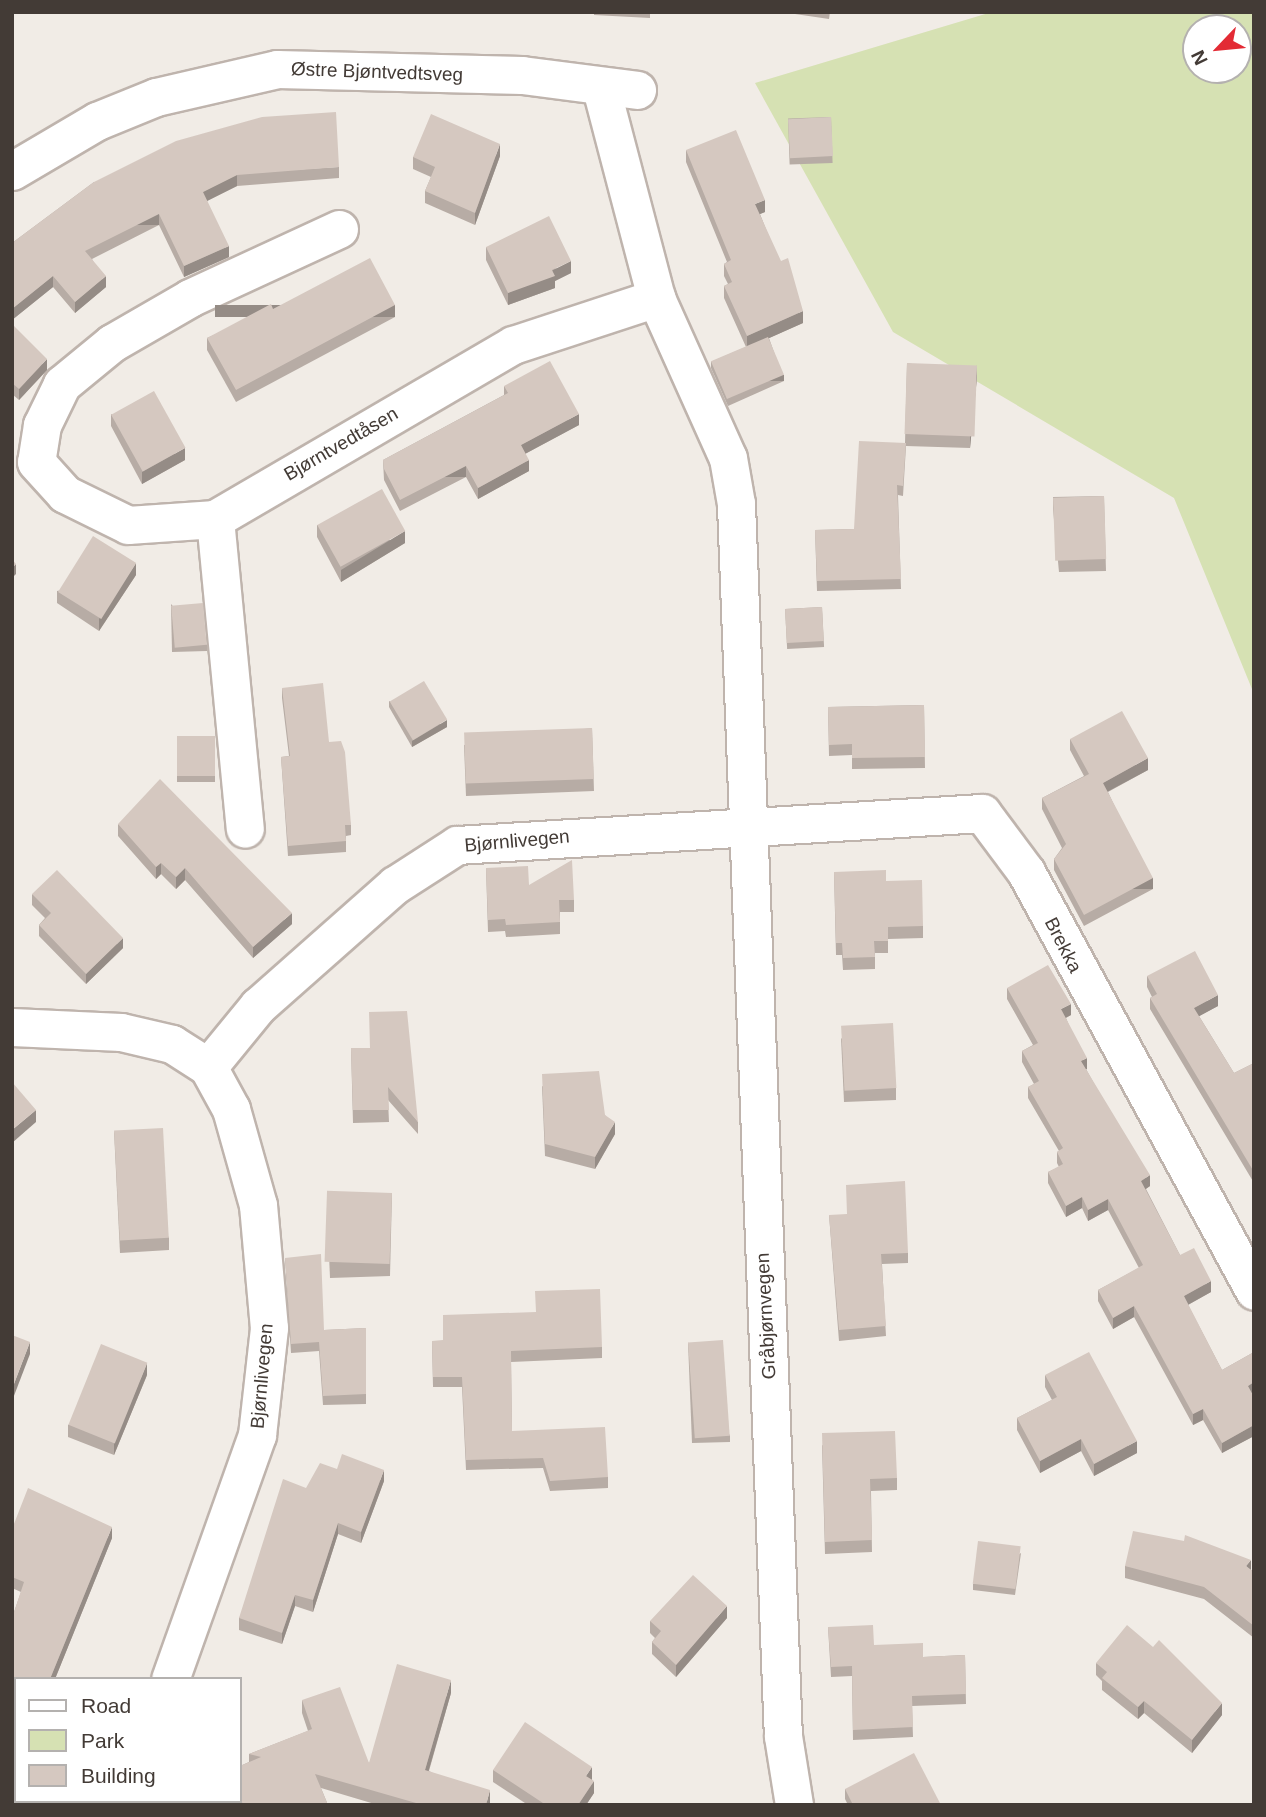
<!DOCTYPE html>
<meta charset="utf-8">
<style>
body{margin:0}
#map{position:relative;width:1266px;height:1817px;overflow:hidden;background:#f1ece6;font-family:Arial,sans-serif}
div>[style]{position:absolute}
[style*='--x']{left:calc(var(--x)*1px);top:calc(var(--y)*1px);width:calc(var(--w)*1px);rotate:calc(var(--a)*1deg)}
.green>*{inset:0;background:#d6e1b3}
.roads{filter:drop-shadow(2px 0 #bfb4ad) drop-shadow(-2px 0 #bfb4ad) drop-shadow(0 2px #bfb4ad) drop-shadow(0 -2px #bfb4ad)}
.street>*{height:37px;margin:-18.5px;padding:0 18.5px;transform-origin:18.5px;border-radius:18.5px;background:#fff}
.wall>*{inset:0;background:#b7aca5;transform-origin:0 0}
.shaded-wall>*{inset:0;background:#958c86;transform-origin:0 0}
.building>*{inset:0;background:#d5c8c0;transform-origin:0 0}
span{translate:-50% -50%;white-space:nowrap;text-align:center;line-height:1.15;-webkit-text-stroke:7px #fff;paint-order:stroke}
.street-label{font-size:19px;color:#433b36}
.frame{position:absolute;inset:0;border:14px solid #433b36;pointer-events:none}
.legend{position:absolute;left:14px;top:1677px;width:228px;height:126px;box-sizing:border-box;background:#fff;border:2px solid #b4b1af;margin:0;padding:9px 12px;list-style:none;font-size:21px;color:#433b36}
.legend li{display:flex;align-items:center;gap:14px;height:35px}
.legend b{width:35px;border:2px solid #b4b1af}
.north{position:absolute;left:1182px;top:14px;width:70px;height:70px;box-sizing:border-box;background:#fff;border:2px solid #b4b1af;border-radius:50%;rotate:244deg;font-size:19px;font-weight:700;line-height:28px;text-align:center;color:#433b36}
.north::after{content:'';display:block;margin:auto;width:24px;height:32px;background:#e32b35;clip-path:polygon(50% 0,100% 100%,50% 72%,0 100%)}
</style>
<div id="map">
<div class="green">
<i style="clip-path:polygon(evenodd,992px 12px,1254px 12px,1254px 694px,1174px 498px,893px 332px,755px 83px,992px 12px,1196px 28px,1238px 28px,1238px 70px,1196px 70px,1196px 28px)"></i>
</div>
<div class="roads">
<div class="street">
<i style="--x:601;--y:88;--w:217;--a:75.3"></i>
<i style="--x:656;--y:298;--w:175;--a:65.8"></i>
<i style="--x:728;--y:458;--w:47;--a:80.1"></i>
<i style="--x:736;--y:504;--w:1233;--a:87.82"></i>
<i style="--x:783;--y:1736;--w:70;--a:80.9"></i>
<i style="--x:12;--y:171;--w:99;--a:-30.5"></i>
<i style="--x:97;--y:121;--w:64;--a:-22.1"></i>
<i style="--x:156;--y:97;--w:124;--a:-13"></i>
<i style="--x:277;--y:69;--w:245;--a:1.4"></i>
<i style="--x:522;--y:75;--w:116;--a:7.4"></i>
<i style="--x:339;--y:229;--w:164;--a:155.2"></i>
<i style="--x:190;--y:298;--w:90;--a:150"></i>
<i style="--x:112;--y:343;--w:65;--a:140.6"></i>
<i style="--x:62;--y:384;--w:46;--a:116"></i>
<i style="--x:42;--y:425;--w:37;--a:99"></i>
<i style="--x:36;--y:462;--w:43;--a:47.8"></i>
<i style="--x:65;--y:494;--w:70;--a:26.2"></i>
<i style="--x:128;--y:525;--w:87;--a:-3.9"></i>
<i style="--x:215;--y:519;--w:345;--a:-30.3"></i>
<i style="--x:513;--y:345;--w:151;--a:-18.2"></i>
<i style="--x:215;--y:519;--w:311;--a:84.5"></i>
<i style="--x:12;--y:1027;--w:109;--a:2.6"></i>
<i style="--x:121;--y:1032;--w:52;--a:13.2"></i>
<i style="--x:172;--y:1044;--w:43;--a:32.6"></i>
<i style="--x:208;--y:1067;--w:48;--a:61.3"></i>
<i style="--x:231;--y:1109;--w:100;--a:74.3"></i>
<i style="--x:258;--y:1205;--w:123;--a:84.9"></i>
<i style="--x:269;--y:1328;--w:108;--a:96.4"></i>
<i style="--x:257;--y:1435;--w:259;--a:109.6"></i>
<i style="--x:208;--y:1067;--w:79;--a:-50.7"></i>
<i style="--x:258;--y:1006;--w:183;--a:-41.5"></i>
<i style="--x:395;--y:885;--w:74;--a:-32.8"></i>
<i style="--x:457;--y:845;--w:526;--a:-3.49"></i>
<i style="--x:982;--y:813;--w:74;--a:53.3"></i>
<i style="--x:1026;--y:872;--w:477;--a:61.4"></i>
<i style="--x:12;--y:1753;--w:4;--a:0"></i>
<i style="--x:107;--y:1805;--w:4;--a:-63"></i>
</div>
</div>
<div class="wall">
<i style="clip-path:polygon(594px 12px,650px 12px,650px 18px,594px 15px)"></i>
<i style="clip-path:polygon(795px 12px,830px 12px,829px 19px,795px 14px)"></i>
<i style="left:831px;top:117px;width:46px;height:43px;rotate:88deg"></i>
<i style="clip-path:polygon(686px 150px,765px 212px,760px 214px,803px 323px,769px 338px,784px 381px,728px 406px,711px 368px,711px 362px,746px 347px,724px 298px,724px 286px,728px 284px,724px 276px,724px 264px,727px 262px,686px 162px)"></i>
<i style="clip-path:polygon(500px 156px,475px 225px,425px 203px,425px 191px,431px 177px,413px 169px,413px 157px)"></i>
<i style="clip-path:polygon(339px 167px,339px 178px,237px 186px,207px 201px,229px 257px,184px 277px,159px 225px,92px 259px,106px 287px,75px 313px,53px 287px,12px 320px,12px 243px,94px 182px)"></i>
<i style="clip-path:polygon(486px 247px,571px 273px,555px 281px,555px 288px,508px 305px,486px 260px)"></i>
<i style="clip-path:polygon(273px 309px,395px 317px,236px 402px,207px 350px,207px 338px)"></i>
<i style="clip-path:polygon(12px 324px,47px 370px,19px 400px,12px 394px)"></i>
<i style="clip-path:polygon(907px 363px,977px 377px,970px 448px,906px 446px,903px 496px,898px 495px,901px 589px,817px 591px,815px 530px,854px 529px,905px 443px)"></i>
<i style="clip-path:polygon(504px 386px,579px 425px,525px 454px,529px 471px,478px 499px,466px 477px,400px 511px,384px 480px,383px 460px,504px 395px)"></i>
<i style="clip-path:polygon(111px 414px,185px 460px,142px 484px,111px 426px)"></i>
<i style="clip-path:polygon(1104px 496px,1106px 571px,1059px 572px,1053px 509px,1053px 497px)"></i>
<i style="clip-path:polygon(317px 525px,405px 543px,341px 582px,317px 537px)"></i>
<i style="clip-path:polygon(136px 575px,99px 631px,57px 603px,57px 591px)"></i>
<i style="clip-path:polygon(171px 604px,207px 645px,207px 651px,172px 652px)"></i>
<i style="left:822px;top:607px;width:40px;height:37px;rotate:87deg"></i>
<i style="clip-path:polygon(282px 688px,329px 742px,351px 825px,351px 835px,346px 836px,346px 852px,288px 856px,281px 757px,289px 756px,282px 698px)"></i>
<i style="clip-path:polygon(389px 701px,447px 727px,412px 747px,389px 707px)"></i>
<i style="clip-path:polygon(924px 705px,925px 768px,852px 769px,852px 755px,829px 756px,828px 707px)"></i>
<i style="clip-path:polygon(592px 728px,594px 791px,466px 796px,464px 745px)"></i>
<i style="left:177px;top:736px;width:38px;height:46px"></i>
<i style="clip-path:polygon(1070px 739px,1148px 770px,1108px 792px,1153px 889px,1084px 926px,1054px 870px,1054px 859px,1062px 848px,1042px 809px,1042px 798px,1084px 776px,1070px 750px)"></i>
<i style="clip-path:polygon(118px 824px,292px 924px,253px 958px,185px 880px,176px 889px,161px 874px,156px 879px,118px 836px)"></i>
<i style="clip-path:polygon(486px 868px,529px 885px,574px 900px,574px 912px,560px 912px,560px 934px,506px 937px,505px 931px,488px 932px)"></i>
<i style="clip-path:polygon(834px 872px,886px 881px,923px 926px,923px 938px,888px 939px,888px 953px,875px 953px,875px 969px,843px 970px,842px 955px,836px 955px)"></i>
<i style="clip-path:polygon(32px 894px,123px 948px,86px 984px,39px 936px,39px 925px,45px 918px,32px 905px)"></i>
<i style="clip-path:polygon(1147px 976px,1218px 1006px,1199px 1016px,1234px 1073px,1254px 1063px,1254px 1183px,1150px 1009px,1150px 998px,1152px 997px,1147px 987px)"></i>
<i style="clip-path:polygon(1007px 988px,1071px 1015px,1066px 1018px,1087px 1069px,1086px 1069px,1150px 1186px,1146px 1189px,1180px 1255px,1211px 1292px,1188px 1305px,1222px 1370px,1254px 1352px,1254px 1393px,1252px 1394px,1254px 1397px,1254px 1436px,1222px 1453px,1203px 1420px,1193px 1425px,1134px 1317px,1113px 1329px,1098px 1301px,1098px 1290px,1139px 1268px,1108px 1210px,1088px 1221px,1082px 1208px,1066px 1217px,1048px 1183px,1048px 1172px,1059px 1167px,1057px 1163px,1057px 1152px,1059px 1151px,1028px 1098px,1028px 1087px,1034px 1084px,1022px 1062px,1022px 1051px,1033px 1045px,1007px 999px)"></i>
<i style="clip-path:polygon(841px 1038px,896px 1088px,896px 1100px,844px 1102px)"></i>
<i style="clip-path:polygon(351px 1048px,369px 1048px,418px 1122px,418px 1134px,388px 1100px,389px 1122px,353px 1123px)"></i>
<i style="clip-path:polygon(542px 1086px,605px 1115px,615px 1134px,595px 1169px,545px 1156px)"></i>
<i style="clip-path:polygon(114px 1131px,169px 1238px,169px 1250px,120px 1253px)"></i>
<i style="clip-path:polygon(392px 1193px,390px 1276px,330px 1278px,327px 1207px)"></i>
<i style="clip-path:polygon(829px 1215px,908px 1253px,908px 1263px,882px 1264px,886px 1336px,839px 1341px)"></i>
<i style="clip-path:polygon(285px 1258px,324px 1330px,366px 1328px,366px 1404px,323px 1405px,319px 1351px,291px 1353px)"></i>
<i style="clip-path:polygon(432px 1341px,602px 1347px,602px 1358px,511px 1362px,512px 1431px,608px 1477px,608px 1488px,550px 1491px,543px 1468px,466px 1470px,462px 1387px,433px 1387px)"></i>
<i style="clip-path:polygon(688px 1342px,730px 1436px,730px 1442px,692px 1443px)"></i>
<i style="clip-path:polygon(147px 1375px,114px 1455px,68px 1437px,68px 1425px)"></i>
<i style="clip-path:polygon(1045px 1375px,1137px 1453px,1094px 1476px,1081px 1451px,1040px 1473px,1017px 1430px,1017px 1418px,1052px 1400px,1045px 1387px)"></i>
<i style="clip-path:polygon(822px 1445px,897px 1478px,897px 1490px,871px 1491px,872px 1552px,825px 1554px)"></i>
<i style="clip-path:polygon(337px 1469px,384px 1481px,361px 1543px,338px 1534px,313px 1612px,295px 1606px,282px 1644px,239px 1630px,239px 1618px)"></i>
<i style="clip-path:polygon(12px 1529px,112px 1538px,55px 1679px,16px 1679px,16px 1692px,12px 1691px,12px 1618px,21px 1592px,12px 1588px)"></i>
<i style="clip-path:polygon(1021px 1553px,1015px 1595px,973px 1590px,973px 1584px)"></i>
<i style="clip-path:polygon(1125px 1566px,1251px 1570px,1254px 1572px,1254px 1638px,1204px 1599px,1125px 1578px)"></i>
<i style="clip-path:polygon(727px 1618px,676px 1677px,652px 1654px,652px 1642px,655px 1638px,650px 1633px,650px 1621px)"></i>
<i style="clip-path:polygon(828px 1627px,874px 1645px,923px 1657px,965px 1655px,966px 1704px,912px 1706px,913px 1737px,853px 1740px,852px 1676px,831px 1677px)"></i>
<i style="clip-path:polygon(1096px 1663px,1222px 1715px,1192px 1753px,1144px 1713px,1138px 1719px,1102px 1690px,1102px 1681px,1096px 1675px)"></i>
<i style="clip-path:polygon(451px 1693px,429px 1771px,490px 1803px,490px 1805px,378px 1805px,321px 1788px,328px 1805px,238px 1805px,237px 1801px,240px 1801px,240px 1766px,249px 1762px,249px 1754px,308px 1731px,302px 1713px,302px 1700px,369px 1763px)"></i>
<i style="clip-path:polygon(493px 1770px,592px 1779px,594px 1793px,586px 1805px,528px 1805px,493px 1782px)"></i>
<i style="clip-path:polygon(845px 1789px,941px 1805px,848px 1805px,845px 1799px)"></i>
</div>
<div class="shaded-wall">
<i style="clip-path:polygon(500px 144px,500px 156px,475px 225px,475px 213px)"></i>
<i style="clip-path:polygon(237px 175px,237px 186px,203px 203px,203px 192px)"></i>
<i style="clip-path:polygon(765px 200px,765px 212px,755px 216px,755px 204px)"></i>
<i style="left:159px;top:214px;width:11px;height:83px;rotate:90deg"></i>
<i style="clip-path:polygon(229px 246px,229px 257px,184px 277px,184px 266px)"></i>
<i style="clip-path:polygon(571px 261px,571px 273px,555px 281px,555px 288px,508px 305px,508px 293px)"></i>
<i style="clip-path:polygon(53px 276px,53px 287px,12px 320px,12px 309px)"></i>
<i style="clip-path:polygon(106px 276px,106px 287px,75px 313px,75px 302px)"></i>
<i style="left:395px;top:305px;width:12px;height:180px;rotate:90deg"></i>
<i style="clip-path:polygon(803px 311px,803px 323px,747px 348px,747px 336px)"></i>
<i style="clip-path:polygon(47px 359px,47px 370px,19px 400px,19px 389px)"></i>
<i style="clip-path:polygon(977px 365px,977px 377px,970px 448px,970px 436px)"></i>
<i style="left:784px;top:375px;width:6px;height:61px;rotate:90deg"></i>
<i style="clip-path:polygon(579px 414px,579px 425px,521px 456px,521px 445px)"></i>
<i style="clip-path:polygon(185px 448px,185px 460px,142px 484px,142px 472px)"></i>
<i style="clip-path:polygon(529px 460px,529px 471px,478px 499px,478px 488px)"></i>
<i style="left:466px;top:466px;width:11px;height:74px;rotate:90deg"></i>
<i style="clip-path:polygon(405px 531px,405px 543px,341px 582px,341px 570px)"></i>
<i style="clip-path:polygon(136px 563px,136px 575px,99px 631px,99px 619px)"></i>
<i style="clip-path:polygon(16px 564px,16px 574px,12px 578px,12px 568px)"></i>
<i style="clip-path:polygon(447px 720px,447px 727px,412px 747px,412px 741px)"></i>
<i style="clip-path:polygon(1148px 758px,1148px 770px,1103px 794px,1103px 783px)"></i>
<i style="clip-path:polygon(161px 863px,161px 874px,156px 879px,156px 867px)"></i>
<i style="clip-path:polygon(185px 868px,185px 880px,176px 889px,176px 877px)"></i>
<i style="left:1153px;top:878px;width:11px;height:78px;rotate:90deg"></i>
<i style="clip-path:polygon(292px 913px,292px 924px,253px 958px,253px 947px)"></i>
<i style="clip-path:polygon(123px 938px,123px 948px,86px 984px,86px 974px)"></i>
<i style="clip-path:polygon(1218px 995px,1218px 1006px,1194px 1019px,1194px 1008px)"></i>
<i style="clip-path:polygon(1071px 1004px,1071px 1015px,1061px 1020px,1061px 1009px)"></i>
<i style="clip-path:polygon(1087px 1058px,1087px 1069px,1081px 1072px,1081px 1061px)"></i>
<i style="clip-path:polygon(36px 1110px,36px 1122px,12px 1143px,12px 1130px)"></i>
<i style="clip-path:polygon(615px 1122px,615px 1134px,595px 1169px,595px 1157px)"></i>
<i style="clip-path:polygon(1150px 1175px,1150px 1186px,1141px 1192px,1141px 1181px)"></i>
<i style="clip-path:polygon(1082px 1197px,1082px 1208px,1066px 1217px,1066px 1206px)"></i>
<i style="clip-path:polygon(1108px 1199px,1108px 1210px,1088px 1221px,1088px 1210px)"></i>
<i style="clip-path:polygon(1211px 1281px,1211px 1292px,1184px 1307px,1184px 1296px)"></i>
<i style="clip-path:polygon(1134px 1306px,1134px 1317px,1113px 1329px,1113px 1318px)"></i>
<i style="clip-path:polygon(30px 1342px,30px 1354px,12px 1401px,12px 1389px)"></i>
<i style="clip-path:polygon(147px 1363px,147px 1375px,114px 1455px,114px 1443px)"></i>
<i style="clip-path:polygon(1254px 1382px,1254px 1393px,1248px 1397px,1248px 1386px)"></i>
<i style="clip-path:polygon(1203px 1409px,1203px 1420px,1193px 1425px,1193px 1414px)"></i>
<i style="clip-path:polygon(1254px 1425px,1254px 1436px,1222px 1453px,1222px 1443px)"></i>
<i style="clip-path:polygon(1081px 1439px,1081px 1451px,1040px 1473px,1040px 1461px)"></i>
<i style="clip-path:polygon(1137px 1441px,1137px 1453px,1094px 1476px,1094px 1464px)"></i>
<i style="clip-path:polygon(384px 1470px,384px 1481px,361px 1543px,361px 1532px)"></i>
<i style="clip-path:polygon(338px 1523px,338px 1534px,313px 1612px,313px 1600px)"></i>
<i style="clip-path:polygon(112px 1527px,112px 1538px,55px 1679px,50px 1679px)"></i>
<i style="clip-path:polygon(1251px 1560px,1251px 1572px,1246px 1566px)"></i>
<i style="clip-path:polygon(295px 1595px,295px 1606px,282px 1644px,282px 1633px)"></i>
<i style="clip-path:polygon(727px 1606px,727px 1618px,676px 1677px,676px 1665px)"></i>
<i style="clip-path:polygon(451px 1680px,451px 1693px,425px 1783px,425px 1770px)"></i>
<i style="clip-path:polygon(1144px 1701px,1144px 1713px,1138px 1719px,1138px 1707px)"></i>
<i style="clip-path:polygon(1222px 1703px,1222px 1715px,1192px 1753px,1192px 1740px)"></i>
<i style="clip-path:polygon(592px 1767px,592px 1779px,586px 1788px,586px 1776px)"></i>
<i style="clip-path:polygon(594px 1781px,594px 1793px,586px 1805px,578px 1805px)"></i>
<i style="clip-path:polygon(490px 1790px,490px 1805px,486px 1805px)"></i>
</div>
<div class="building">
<i style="clip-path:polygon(336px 112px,339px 167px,237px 175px,203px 192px,229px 246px,184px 266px,159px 214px,85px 251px,106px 276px,75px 302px,53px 276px,12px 309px,12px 243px,94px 182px,176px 141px,262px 117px)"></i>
<i style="clip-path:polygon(431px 114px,500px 144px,475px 213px,425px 191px,435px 167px,413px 157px)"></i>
<i style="left:831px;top:117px;width:39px;height:43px;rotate:87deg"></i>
<i style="clip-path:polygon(736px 130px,765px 200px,755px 204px,781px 261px,788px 258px,803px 311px,747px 336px,724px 286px,732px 282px,724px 264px,731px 260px,686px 150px)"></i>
<i style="clip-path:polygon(549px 216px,571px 261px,552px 270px,555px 276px,508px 293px,486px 247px)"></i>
<i style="clip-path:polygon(370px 258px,395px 305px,236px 390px,207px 338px,271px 304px,273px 309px)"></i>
<i style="clip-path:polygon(12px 324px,47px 359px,19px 389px,12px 383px)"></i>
<i style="left:768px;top:337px;width:41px;height:62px;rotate:67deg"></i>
<i style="clip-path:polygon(550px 361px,579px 414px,521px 445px,529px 460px,478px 488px,466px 466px,400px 500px,384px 469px,383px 460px,508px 393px,504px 386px)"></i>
<i style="left:907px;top:363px;width:70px;height:71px;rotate:2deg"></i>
<i style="left:154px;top:391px;width:65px;height:49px;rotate:61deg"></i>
<i style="clip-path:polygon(859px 441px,906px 443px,903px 486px,897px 485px,901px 579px,817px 581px,815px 530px,854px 529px)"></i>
<i style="left:382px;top:489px;width:48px;height:74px;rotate:61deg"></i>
<i style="left:1104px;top:496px;width:63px;height:51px;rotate:88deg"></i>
<i style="left:93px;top:536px;width:51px;height:66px;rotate:32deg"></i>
<i style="clip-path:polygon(12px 559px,16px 564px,12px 568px)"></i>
<i style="left:203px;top:603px;width:42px;height:32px;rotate:85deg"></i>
<i style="left:822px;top:607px;width:34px;height:37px;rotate:87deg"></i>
<i style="left:424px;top:681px;width:45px;height:40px;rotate:59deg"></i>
<i style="clip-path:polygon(323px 683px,329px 742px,341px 741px,345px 752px,351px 825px,345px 825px,346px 841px,288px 846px,281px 757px,290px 756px,282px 688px)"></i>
<i style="clip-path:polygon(924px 705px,925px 757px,852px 758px,852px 744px,829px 745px,828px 707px)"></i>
<i style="clip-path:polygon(1122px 711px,1148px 758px,1103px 783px,1153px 878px,1084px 915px,1054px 859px,1066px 844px,1042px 798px,1089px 774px,1070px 739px)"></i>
<i style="left:592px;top:728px;width:51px;height:128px;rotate:88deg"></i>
<i style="left:177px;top:736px;width:38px;height:40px"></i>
<i style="clip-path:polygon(160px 779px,292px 913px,253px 947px,185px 868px,176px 877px,161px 863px,156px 867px,118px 824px)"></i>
<i style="clip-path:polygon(572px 860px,574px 900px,559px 900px,560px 922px,506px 925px,505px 919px,488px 920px,486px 868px,528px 866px,529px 885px)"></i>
<i style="clip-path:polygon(57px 870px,123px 938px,86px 974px,39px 925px,51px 913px,32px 894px)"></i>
<i style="clip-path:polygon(886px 870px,886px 881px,922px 880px,923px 926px,888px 927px,888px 941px,874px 941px,875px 957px,843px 958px,842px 943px,836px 943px,834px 872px)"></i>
<i style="clip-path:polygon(1195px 951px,1218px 995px,1194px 1008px,1234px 1073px,1254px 1063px,1254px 1172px,1150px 998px,1157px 994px,1147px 976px)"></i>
<i style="clip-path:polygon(1048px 965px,1071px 1004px,1061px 1009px,1087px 1058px,1081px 1061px,1150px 1175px,1141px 1181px,1180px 1255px,1194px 1248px,1211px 1281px,1184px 1296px,1222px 1370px,1254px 1352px,1254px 1382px,1248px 1386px,1254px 1397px,1254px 1425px,1222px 1443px,1203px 1409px,1193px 1414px,1134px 1306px,1113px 1318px,1098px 1290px,1143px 1265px,1108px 1199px,1088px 1210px,1082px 1197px,1066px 1206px,1048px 1172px,1063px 1164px,1057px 1152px,1063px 1148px,1028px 1087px,1039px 1081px,1022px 1051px,1038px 1043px,1007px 988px)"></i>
<i style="clip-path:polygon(407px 1011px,418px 1122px,388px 1087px,389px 1110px,353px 1110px,351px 1048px,370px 1048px,369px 1012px)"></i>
<i style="left:893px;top:1023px;width:65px;height:52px;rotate:87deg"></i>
<i style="clip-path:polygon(599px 1071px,605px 1115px,615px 1122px,595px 1157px,545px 1144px,542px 1074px)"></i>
<i style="clip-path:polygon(12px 1082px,36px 1110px,12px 1130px)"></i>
<i style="left:163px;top:1128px;width:110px;height:49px;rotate:87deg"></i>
<i style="clip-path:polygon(905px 1181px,908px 1253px,881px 1254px,886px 1326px,839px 1330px,829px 1215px,847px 1214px,846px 1185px)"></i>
<i style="left:392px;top:1193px;width:71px;height:65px;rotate:92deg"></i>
<i style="clip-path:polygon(321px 1254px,324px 1330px,366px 1328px,366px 1394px,323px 1396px,319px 1342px,291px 1344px,285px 1258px)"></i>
<i style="clip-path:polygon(600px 1289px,602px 1347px,511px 1351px,512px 1431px,605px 1427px,608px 1477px,550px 1481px,543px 1458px,466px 1460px,462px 1377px,433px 1377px,432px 1341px,443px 1340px,443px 1315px,536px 1312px,535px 1291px)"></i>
<i style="clip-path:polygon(12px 1335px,30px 1342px,12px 1389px)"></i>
<i style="left:723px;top:1340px;width:96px;height:35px;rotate:86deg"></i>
<i style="left:101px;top:1344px;width:50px;height:87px;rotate:22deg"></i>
<i style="clip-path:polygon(1089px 1352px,1137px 1441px,1094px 1464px,1081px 1439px,1040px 1461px,1017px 1418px,1057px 1397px,1045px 1375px)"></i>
<i style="clip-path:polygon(895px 1431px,897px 1478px,870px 1479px,872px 1540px,825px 1542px,822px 1433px)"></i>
<i style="clip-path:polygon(342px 1454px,384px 1470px,361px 1532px,338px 1523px,313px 1600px,295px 1595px,282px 1633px,239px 1618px,283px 1479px,306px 1488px,320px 1463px,337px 1469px)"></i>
<i style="clip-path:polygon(28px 1488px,112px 1527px,50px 1679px,16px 1679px,16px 1681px,12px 1680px,12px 1618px,24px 1582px,12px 1577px,12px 1529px)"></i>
<i style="clip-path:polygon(1133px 1531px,1184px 1541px,1185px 1535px,1251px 1560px,1246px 1566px,1254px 1572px,1254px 1626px,1204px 1587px,1125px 1566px)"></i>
<i style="left:978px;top:1541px;width:43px;height:43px;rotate:7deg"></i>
<i style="clip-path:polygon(693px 1575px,727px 1606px,676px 1665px,652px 1642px,661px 1631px,650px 1621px)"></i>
<i style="clip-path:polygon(873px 1625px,874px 1645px,923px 1643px,923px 1657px,965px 1655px,966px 1694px,912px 1696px,913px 1727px,853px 1730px,852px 1666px,831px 1667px,828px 1627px)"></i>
<i style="clip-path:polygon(1127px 1625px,1153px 1647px,1159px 1640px,1222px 1703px,1192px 1740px,1144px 1701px,1138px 1707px,1102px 1678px,1107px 1672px,1096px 1663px)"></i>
<i style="clip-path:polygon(397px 1664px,451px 1680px,425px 1770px,490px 1790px,486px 1805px,423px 1805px,315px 1774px,328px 1805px,243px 1805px,240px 1796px,240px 1766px,261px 1757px,249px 1754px,312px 1729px,302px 1700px,340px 1687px,369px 1763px)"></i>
<i style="clip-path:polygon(525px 1722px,592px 1767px,586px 1776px,594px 1781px,578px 1805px,546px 1805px,493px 1770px)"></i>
<i style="clip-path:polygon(914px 1753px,941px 1805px,853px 1805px,845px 1789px)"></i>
</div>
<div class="street-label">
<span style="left:377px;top:72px;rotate:2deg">Østre Bjøntvedtsveg</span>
<span style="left:341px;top:444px;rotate:-30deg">Bjørntvedtåsen</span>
<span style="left:517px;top:841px;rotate:-5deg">Bjørnlivegen</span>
<span style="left:1063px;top:945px;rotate:63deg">Brekka</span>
<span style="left:766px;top:1316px;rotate:-93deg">Gråbjørnvegen</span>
<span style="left:262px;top:1376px;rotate:-85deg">Bjørnlivegen</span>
</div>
<div class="frame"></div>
<ul class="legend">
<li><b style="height:9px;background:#fff"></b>Road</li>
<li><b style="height:19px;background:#d6e1b3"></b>Park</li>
<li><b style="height:19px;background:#d5c8c0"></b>Building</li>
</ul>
<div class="north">N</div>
</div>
